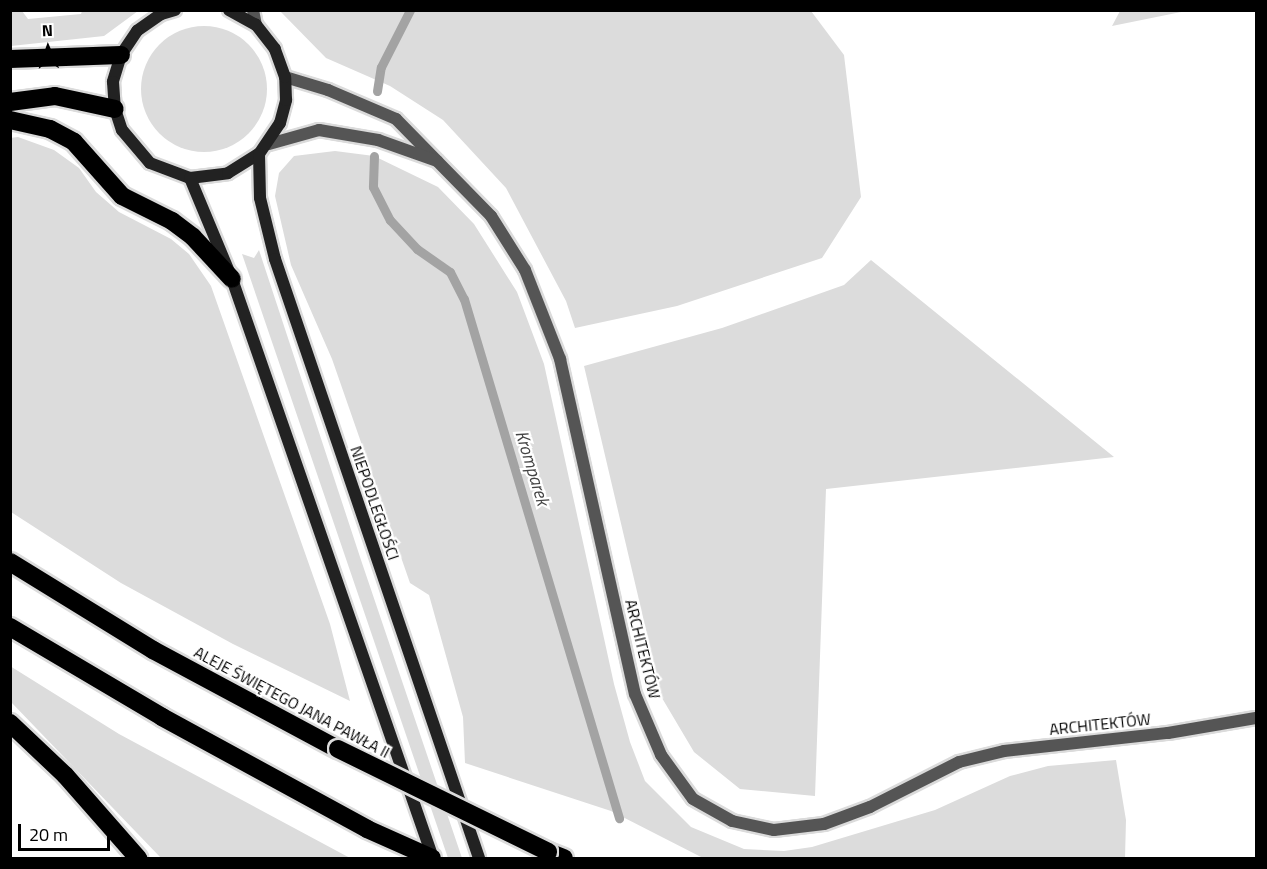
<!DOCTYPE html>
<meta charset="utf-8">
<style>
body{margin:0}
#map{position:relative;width:1267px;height:869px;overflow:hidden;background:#fff;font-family:"Titillium Web",sans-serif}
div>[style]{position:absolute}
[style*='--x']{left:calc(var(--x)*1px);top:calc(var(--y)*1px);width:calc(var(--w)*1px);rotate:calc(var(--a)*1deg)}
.green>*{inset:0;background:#dcdcdc}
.round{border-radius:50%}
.stream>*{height:9px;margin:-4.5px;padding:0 4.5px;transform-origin:4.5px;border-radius:4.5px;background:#a3a3a3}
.roads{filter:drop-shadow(2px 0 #dbdbdb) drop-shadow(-2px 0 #dbdbdb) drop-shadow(0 2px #dbdbdb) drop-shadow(0 -2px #dbdbdb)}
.minor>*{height:12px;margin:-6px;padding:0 6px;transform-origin:6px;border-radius:6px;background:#555}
.tertiary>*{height:12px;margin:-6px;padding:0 6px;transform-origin:6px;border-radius:6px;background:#555}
.secondary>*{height:12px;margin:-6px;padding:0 6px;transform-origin:6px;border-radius:6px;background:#222}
.motorway>*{height:18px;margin:-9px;padding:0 9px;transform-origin:9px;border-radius:9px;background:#000}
.bridges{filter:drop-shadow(2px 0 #dbdbdb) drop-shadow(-2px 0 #dbdbdb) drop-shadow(0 2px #dbdbdb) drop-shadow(0 -2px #dbdbdb)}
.motorway-bridge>*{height:18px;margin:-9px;padding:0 9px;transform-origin:9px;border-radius:9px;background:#000}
span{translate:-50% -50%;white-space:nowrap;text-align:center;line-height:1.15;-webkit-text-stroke:4.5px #fff;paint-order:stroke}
.street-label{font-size:16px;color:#000}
.water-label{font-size:18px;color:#444;font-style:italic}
.frame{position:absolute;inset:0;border:12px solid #000;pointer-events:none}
.north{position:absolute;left:18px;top:18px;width:60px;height:60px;-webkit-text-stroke:4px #fff;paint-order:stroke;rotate:358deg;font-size:16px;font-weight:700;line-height:24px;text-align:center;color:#000}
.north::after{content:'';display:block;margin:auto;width:21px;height:27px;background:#000;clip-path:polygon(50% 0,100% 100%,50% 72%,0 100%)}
.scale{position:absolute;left:18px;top:824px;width:92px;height:27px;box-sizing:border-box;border:3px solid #000;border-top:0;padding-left:8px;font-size:18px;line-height:21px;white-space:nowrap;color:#000;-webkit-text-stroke:4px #fff;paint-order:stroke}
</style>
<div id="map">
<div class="green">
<i style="clip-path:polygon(10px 11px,22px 11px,28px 19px,81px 14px,82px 11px,138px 11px,104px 36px,11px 46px)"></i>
<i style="clip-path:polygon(280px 11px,811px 11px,844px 55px,861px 197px,822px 258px,677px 306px,575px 328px,566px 301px,506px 188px,443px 120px,390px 86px,326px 58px)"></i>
<i style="clip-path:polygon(1120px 11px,1120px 10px,1186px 11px,1112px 26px)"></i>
<i class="round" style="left:141px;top:26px;width:126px;height:126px"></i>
<i style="clip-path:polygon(18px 137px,54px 150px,79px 168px,96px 192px,119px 212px,171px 239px,189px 254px,211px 286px,330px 624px,350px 701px,233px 644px,121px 583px,11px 512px,10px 138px)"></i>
<i style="clip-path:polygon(335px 151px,374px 156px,438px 187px,474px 224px,517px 292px,544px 364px,614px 684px,630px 742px,645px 781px,691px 827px,744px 849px,784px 851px,812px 847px,935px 810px,1010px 776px,1048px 766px,1116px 760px,1126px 820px,1125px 858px,703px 858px,611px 811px,465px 763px,463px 717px,429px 595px,410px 583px,332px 359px,291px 265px,275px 196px,279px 173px,294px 156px)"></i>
<i style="clip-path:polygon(259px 250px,361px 560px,462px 858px,448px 858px,242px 254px,254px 258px)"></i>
<i style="clip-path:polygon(871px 260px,1114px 457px,826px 489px,815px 796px,740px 789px,694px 752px,662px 698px,584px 366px,722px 328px,844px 285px)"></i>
<i style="clip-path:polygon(10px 666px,119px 734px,350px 858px,161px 858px,11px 702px)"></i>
</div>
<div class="stream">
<i style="--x:377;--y:91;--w:24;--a:-81"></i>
<i style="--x:381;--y:67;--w:64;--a:-63"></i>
<i style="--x:374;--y:156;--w:31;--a:92"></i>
<i style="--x:373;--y:187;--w:37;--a:63"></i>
<i style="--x:390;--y:220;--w:40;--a:47"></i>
<i style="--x:417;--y:249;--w:40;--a:34.9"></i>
<i style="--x:450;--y:272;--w:30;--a:63"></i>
<i style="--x:464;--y:299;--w:542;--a:73.37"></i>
</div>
<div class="roads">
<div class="minor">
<i style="--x:285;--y:77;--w:45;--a:16.8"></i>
<i style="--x:328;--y:90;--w:74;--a:23.1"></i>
<i style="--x:396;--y:119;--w:136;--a:45.6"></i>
<i style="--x:491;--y:216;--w:64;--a:57.8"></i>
<i style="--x:525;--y:270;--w:96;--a:68.5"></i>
<i style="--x:560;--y:359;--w:343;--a:77.4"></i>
<i style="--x:635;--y:694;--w:66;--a:66.9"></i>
<i style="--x:661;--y:755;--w:54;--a:54"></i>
<i style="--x:693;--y:799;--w:45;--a:29.4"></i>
<i style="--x:732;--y:821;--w:43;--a:12.1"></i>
<i style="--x:774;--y:830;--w:50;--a:-6.8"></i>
<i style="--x:824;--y:824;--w:49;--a:-20.3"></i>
<i style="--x:870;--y:807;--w:100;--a:-26.8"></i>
<i style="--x:959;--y:762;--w:46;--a:-13.7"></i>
<i style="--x:1004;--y:751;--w:165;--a:-6.3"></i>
<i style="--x:1168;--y:733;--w:89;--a:-9.7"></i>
<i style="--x:269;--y:144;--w:52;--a:-15.6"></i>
<i style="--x:319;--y:130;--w:60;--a:9.6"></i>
<i style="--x:378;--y:140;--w:63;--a:19.6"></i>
</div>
<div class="tertiary">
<i style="--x:253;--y:10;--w:15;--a:79"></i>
</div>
<div class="secondary">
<i style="--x:175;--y:10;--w:15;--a:164"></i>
<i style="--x:161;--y:14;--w:29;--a:145"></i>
<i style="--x:137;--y:31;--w:29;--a:124"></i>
<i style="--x:121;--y:55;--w:28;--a:107"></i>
<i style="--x:113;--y:82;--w:27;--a:86"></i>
<i style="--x:115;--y:109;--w:22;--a:72"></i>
<i style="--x:122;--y:130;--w:43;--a:49.7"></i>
<i style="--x:150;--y:163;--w:43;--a:20.6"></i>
<i style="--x:190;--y:178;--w:38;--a:-7"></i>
<i style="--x:228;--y:173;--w:36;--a:-32"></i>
<i style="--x:259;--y:154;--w:37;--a:-56"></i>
<i style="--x:280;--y:123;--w:24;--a:-75"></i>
<i style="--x:286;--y:100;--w:23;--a:-92"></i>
<i style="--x:285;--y:77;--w:30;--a:-110"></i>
<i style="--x:275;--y:49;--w:31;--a:-128"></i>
<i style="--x:256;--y:25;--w:31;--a:-151"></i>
<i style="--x:259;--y:154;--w:44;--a:88.7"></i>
<i style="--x:260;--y:198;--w:63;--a:76.2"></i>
<i style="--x:275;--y:259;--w:633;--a:71.19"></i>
<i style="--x:190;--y:178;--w:109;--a:67.4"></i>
<i style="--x:232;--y:279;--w:613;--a:70.86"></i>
</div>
<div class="motorway">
<i style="--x:10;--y:59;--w:111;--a:-2.1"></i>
<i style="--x:10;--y:102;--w:45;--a:-7.6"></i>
<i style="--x:55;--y:96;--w:61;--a:12.2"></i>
<i style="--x:10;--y:120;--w:41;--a:12.7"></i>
<i style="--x:50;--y:129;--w:27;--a:28"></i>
<i style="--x:74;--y:142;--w:72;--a:48.4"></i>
<i style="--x:122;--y:196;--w:56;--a:26.6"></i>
<i style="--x:172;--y:221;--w:26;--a:37"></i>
<i style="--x:193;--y:237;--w:57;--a:47.1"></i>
<i style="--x:10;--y:562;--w:168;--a:31.6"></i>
<i style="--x:153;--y:650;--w:210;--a:28.2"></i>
<i style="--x:10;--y:627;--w:177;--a:30.6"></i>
<i style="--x:162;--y:717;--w:234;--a:28.6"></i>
<i style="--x:367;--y:829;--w:71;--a:24"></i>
<i style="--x:10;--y:723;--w:76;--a:43.4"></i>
<i style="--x:65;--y:775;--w:111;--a:48.7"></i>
<i style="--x:548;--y:852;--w:17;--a:21"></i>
</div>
</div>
<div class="bridges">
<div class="motorway-bridge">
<i style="--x:338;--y:749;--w:234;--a:26.1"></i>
</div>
</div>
<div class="street-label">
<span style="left:375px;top:503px;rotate:71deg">NIEPODLEGŁOŚCI</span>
<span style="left:643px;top:649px;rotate:76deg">ARCHITEKTÓW</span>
<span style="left:292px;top:702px;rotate:28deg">ALEJE ŚWIĘTEGO JANA PAWŁA II</span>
<span style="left:1100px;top:724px;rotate:-6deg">ARCHITEKTÓW</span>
</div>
<div class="water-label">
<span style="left:532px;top:468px;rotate:73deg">Kromparek</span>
</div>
<div class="frame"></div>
<div class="north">N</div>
<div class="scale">20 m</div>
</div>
